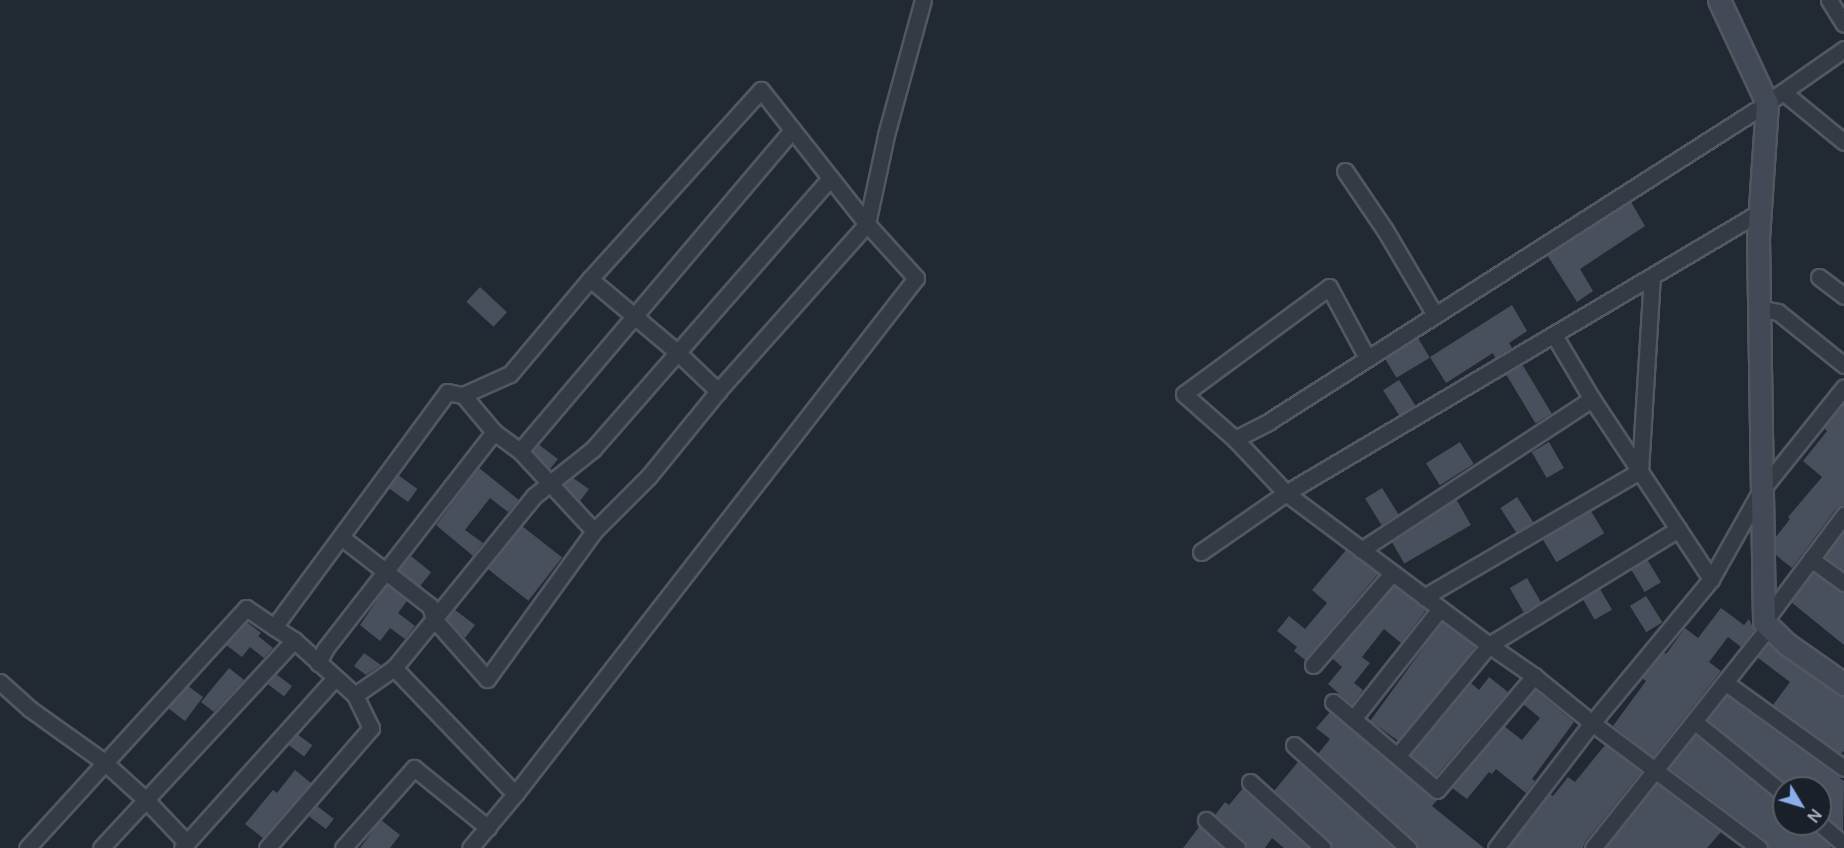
<!DOCTYPE html>
<style>
body{margin:0}
#map{position:relative;width:1844px;height:848px;overflow:hidden;background:#212933;font-family:Manrope,sans-serif}
div>[style]{position:absolute}
[style*='--x']{left:calc(var(--x)*1px);top:calc(var(--y)*1px);width:calc(var(--w)*1px);rotate:calc(var(--a)*1deg)}
.building>*{inset:0;background:#48505d;transform-origin:0 0}
.roads{filter:drop-shadow(2px 0 #525862) drop-shadow(-2px 0 #525862) drop-shadow(0 2px #525862) drop-shadow(0 -2px #525862)}
.street>*{height:15px;margin:-7.5px;padding:0 7.5px;transform-origin:7.5px;border-radius:7.5px;background:#343b44}
.secondary>*{height:21px;margin:-10.5px;padding:0 10.5px;transform-origin:10.5px;border-radius:10.5px;background:#434a57}
span{translate:-50% -50%;white-space:nowrap;text-align:center;line-height:1.15;-webkit-text-stroke:4.5px #1a2029;paint-order:stroke}
.north{position:absolute;left:1772px;top:776px;width:60px;height:60px;box-sizing:border-box;background:#1a2029;border:2px solid #565c66;border-radius:50%;rotate:128deg;font-size:16px;font-weight:700;line-height:24px;text-align:center;color:#afb5c1}
.north::after{content:'';display:block;margin:auto;width:21px;height:27px;background:#8aadeb;clip-path:polygon(50% 0,100% 100%,50% 72%,0 100%)}
</style>
<div id="map">
<div class="building">
<i style="clip-path:polygon(1631px 202px,1645px 226px,1580px 269px,1593px 291px,1577px 302px,1547px 255px)"></i>
<i style="left:480px;top:287px;width:37px;height:20px;rotate:43deg"></i>
<i style="clip-path:polygon(1512px 305px,1527px 331px,1509px 343px,1512px 348px,1495px 358px,1493px 353px,1446px 383px,1430px 357px)"></i>
<i style="left:1418px;top:338px;width:23px;height:39px;rotate:59deg"></i>
<i style="left:1522px;top:364px;width:58px;height:19px;rotate:59deg"></i>
<i style="left:1399px;top:380px;width:30px;height:19px;rotate:57deg"></i>
<i style="clip-path:polygon(1844px 403px,1844px 505px,1836px 509px,1792px 568px,1776px 555px,1775px 538px,1790px 519px,1788px 517px,1822px 477px,1803px 461px,1827px 431px,1824px 428px)"></i>
<i style="left:1460px;top:442px;width:26px;height:40px;rotate:58deg"></i>
<i style="left:1549px;top:442px;width:30px;height:20px;rotate:60deg"></i>
<i style="clip-path:polygon(538px 444px,558px 459px,550px 469px,533px 451px)"></i>
<i style="clip-path:polygon(479px 468px,519px 500px,508px 512px,490px 498px,465px 530px,483px 543px,473px 556px,436px 525px)"></i>
<i style="left:398px;top:475px;width:24px;height:16px;rotate:36deg"></i>
<i style="clip-path:polygon(573px 478px,589px 489px,580px 501px,564px 484px)"></i>
<i style="left:1382px;top:488px;width:31px;height:20px;rotate:58deg"></i>
<i style="left:1517px;top:497px;width:30px;height:20px;rotate:57deg"></i>
<i style="left:1456px;top:499px;width:30px;height:77px;rotate:60deg"></i>
<i style="left:1591px;top:511px;width:26px;height:56px;rotate:59deg"></i>
<i style="left:522px;top:526px;width:51px;height:55px;rotate:38deg"></i>
<i style="clip-path:polygon(1844px 531px,1844px 571px,1825px 557px)"></i>
<i style="clip-path:polygon(1346px 550px,1378px 574px,1305px 660px,1294px 651px,1297px 647px,1277px 631px,1289px 616px,1305px 629px,1327px 603px,1312px 590px)"></i>
<i style="left:411px;top:556px;width:26px;height:18px;rotate:39deg"></i>
<i style="left:1647px;top:559px;width:27px;height:19px;rotate:59deg"></i>
<i style="clip-path:polygon(1813px 573px,1844px 593px,1844px 645px,1791px 602px)"></i>
<i style="left:1527px;top:578px;width:28px;height:20px;rotate:60deg"></i>
<i style="clip-path:polygon(387px 585px,407px 601px,398px 613px,415px 626px,405px 639px,390px 628px,380px 641px,360px 625px)"></i>
<i style="clip-path:polygon(1394px 586px,1426px 610px,1401px 643px,1384px 629px,1362px 657px,1370px 663px,1354px 683px,1363px 690px,1352px 705px,1328px 684px,1342px 667px,1332px 658px)"></i>
<i style="left:1600px;top:589px;width:24px;height:20px;rotate:60deg"></i>
<i style="left:1646px;top:596px;width:31px;height:19px;rotate:58deg"></i>
<i style="clip-path:polygon(1721px 608px,1744px 625px,1749px 619px,1754px 630px,1741px 647px,1728px 637px,1709px 662px,1721px 671px,1653px 757px,1613px 726px,1646px 681px,1642px 678px,1663px 652px,1666px 654px,1685px 628px,1698px 638px)"></i>
<i style="clip-path:polygon(455px 610px,475px 625px,465px 638px,447px 619px)"></i>
<i style="clip-path:polygon(247px 622px,261px 633px,258px 636px,273px 648px,264px 658px,250px 647px,242px 657px,226px 645px)"></i>
<i style="left:1442px;top:622px;width:41px;height:122px;rotate:36deg"></i>
<i style="clip-path:polygon(1768px 644px,1780px 654px,1844px 697px,1844px 751px,1841px 754px,1773px 705px,1790px 682px,1757px 657px)"></i>
<i style="clip-path:polygon(364px 653px,381px 665px,366px 675px,354px 666px)"></i>
<i style="clip-path:polygon(229px 668px,244px 680px,214px 712px,201px 702px)"></i>
<i style="left:276px;top:674px;width:20px;height:13px;rotate:37deg"></i>
<i style="clip-path:polygon(1489px 677px,1508px 692px,1436px 776px,1411px 755px,1471px 683px,1479px 690px)"></i>
<i style="clip-path:polygon(188px 686px,203px 697px,185px 721px,168px 708px)"></i>
<i style="clip-path:polygon(1535px 690px,1574px 722px,1532px 779px,1535px 781px,1526px 793px,1496px 769px,1492px 774px,1489px 772px,1467px 799px,1452px 788px,1504px 726px,1522px 740px,1540px 718px,1523px 704px)"></i>
<i style="clip-path:polygon(1727px 696px,1844px 781px,1843px 831px,1820px 814px,1820px 788px,1791px 788px,1708px 720px)"></i>
<i style="clip-path:polygon(1330px 712px,1431px 797px,1438px 799px,1432px 806px,1484px 848px,1418px 848px,1415px 841px,1318px 754px,1330px 739px,1316px 728px)"></i>
<i style="left:297px;top:734px;width:19px;height:14px;rotate:36deg"></i>
<i style="clip-path:polygon(1695px 735px,1778px 802px,1784px 804px,1784px 824px,1810px 824px,1813px 831px,1832px 846px,1830px 848px,1769px 848px,1765px 840px,1669px 768px)"></i>
<i style="clip-path:polygon(1605px 745px,1641px 772px,1585px 842px,1583px 848px,1508px 848px,1550px 794px,1553px 796px,1568px 777px,1575px 782px)"></i>
<i style="clip-path:polygon(1298px 762px,1393px 848px,1333px 848px,1330px 841px,1274px 791px)"></i>
<i style="clip-path:polygon(295px 770px,311px 783px,263px 838px,245px 824px,273px 790px,277px 793px)"></i>
<i style="clip-path:polygon(1657px 784px,1721px 832px,1707px 848px,1605px 848px)"></i>
<i style="clip-path:polygon(1243px 788px,1243px 789px,1308px 848px,1284px 848px,1272px 838px,1265px 848px,1246px 848px,1244px 841px,1215px 815px,1225px 802px,1229px 805px)"></i>
<i style="left:317px;top:806px;width:21px;height:13px;rotate:37deg"></i>
<i style="clip-path:polygon(381px 820px,400px 835px,390px 848px,360px 848px)"></i>
<i style="clip-path:polygon(1199px 827px,1222px 848px,1183px 848px)"></i>
</div>
<div class="roads">
<div class="street">
<i style="--x:1829;--y:0;--w:28;--a:58"></i>
<i style="--x:1783;--y:92;--w:79;--a:39.3"></i>
<i style="--x:1345;--y:171;--w:71;--a:55.9"></i>
<i style="--x:1385;--y:230;--w:99;--a:59.5"></i>
<i style="--x:1819;--y:277;--w:31;--a:37"></i>
<i style="--x:590;--y:279;--w:114;--a:40"></i>
<i style="--x:677;--y:352;--w:57;--a:43.6"></i>
<i style="--x:1758;--y:308;--w:20;--a:11"></i>
<i style="--x:1778;--y:312;--w:85;--a:38.8"></i>
<i style="--x:1554;--y:335;--w:74;--a:59.3"></i>
<i style="--x:1592;--y:399;--w:216;--a:56.5"></i>
<i style="--x:463;--y:395;--w:48;--a:50"></i>
<i style="--x:494;--y:432;--w:32;--a:36"></i>
<i style="--x:520;--y:451;--w:109;--a:47.2"></i>
<i style="--x:1235;--y:439;--w:68;--a:-138.6"></i>
<i style="--x:1184;--y:394;--w:180;--a:-36.4"></i>
<i style="--x:1329;--y:287;--w:81;--a:61.8"></i>
<i style="--x:520;--y:451;--w:421;--a:-49.7"></i>
<i style="--x:341;--y:537;--w:113;--a:37.8"></i>
<i style="--x:430;--y:606;--w:14;--a:73"></i>
<i style="--x:434;--y:619;--w:159;--a:-50.9"></i>
<i style="--x:534;--y:496;--w:75;--a:-38.5"></i>
<i style="--x:593;--y:449;--w:360;--a:-48.8"></i>
<i style="--x:1361;--y:550;--w:276;--a:-33.2"></i>
<i style="--x:1201;--y:552;--w:103;--a:-34.8"></i>
<i style="--x:1286;--y:493;--w:74;--a:-133.4"></i>
<i style="--x:1235;--y:439;--w:37;--a:-27"></i>
<i style="--x:1268;--y:422;--w:592;--a:-32.59"></i>
<i style="--x:1767;--y:103;--w:94;--a:-35"></i>
<i style="--x:1811;--y:559;--w:41;--a:36"></i>
<i style="--x:1424;--y:597;--w:250;--a:-30.3"></i>
<i style="--x:1640;--y:471;--w:194;--a:-86.5"></i>
<i style="--x:1764;--y:622;--w:134;--a:-53.2"></i>
<i style="--x:318;--y:663;--w:16;--a:-63"></i>
<i style="--x:325;--y:649;--w:275;--a:-52.1"></i>
<i style="--x:1313;--y:665;--w:121;--a:-49.3"></i>
<i style="--x:394;--y:668;--w:47;--a:145.3"></i>
<i style="--x:355;--y:695;--w:82;--a:-138"></i>
<i style="--x:294;--y:640;--w:24;--a:-147"></i>
<i style="--x:274;--y:627;--w:292;--a:-53.6"></i>
<i style="--x:447;--y:392;--w:16;--a:11"></i>
<i style="--x:463;--y:395;--w:51;--a:-24.1"></i>
<i style="--x:510;--y:374;--w:124;--a:-49.9"></i>
<i style="--x:590;--y:279;--w:255;--a:-47.9"></i>
<i style="--x:761;--y:90;--w:171;--a:51.7"></i>
<i style="--x:867;--y:224;--w:73;--a:47.8"></i>
<i style="--x:916;--y:278;--w:653;--a:127.85"></i>
<i style="--x:515;--y:794;--w:70;--a:129.8"></i>
<i style="--x:0;--y:682;--w:40;--a:42"></i>
<i style="--x:30;--y:709;--w:91;--a:35.6"></i>
<i style="--x:104;--y:762;--w:57;--a:42.1"></i>
<i style="--x:146;--y:800;--w:59;--a:46.4"></i>
<i style="--x:1726;--y:683;--w:145;--a:35.8"></i>
<i style="--x:1333;--y:702;--w:136;--a:40.2"></i>
<i style="--x:1437;--y:790;--w:150;--a:-49.6"></i>
<i style="--x:1353;--y:719;--w:140;--a:-51.7"></i>
<i style="--x:1695;--y:722;--w:114;--a:39"></i>
<i style="--x:1294;--y:745;--w:154;--a:42.1"></i>
<i style="--x:1398;--y:755;--w:143;--a:-50.4"></i>
<i style="--x:1489;--y:645;--w:222;--a:-31.5"></i>
<i style="--x:1250;--y:782;--w:98;--a:42.1"></i>
<i style="--x:515;--y:794;--w:175;--a:-133.8"></i>
<i style="--x:394;--y:668;--w:63;--a:-50.8"></i>
<i style="--x:434;--y:619;--w:80;--a:48.5"></i>
<i style="--x:487;--y:679;--w:183;--a:-54.1"></i>
<i style="--x:594;--y:531;--w:78;--a:-45"></i>
<i style="--x:649;--y:476;--w:109;--a:-50.9"></i>
<i style="--x:718;--y:391;--w:224;--a:-48.3"></i>
<i style="--x:867;--y:224;--w:91;--a:-77.9"></i>
<i style="--x:886;--y:135;--w:140;--a:-74.7"></i>
<i style="--x:1206;--y:820;--w:42;--a:42.1"></i>
<i style="--x:1820;--y:824;--w:31;--a:40"></i>
<i style="--x:27;--y:848;--w:325;--a:-47.6"></i>
<i style="--x:246;--y:608;--w:34;--a:34"></i>
<i style="--x:101;--y:848;--w:284;--a:-47.1"></i>
<i style="--x:182;--y:848;--w:229;--a:-48"></i>
<i style="--x:267;--y:848;--w:159;--a:-49.1"></i>
<i style="--x:371;--y:728;--w:37;--a:-116"></i>
<i style="--x:343;--y:848;--w:107;--a:-48.4"></i>
<i style="--x:414;--y:768;--w:95;--a:39"></i>
<i style="--x:1496;--y:848;--w:158;--a:-52.5"></i>
<i style="--x:1592;--y:723;--w:187;--a:-50.4"></i>
<i style="--x:1711;--y:579;--w:100;--a:-60.6"></i>
<i style="--x:1760;--y:492;--w:134;--a:-51.3"></i>
<i style="--x:1593;--y:848;--w:283;--a:-51.5"></i>
<i style="--x:1759;--y:848;--w:209;--a:-143.2"></i>
<i style="--x:1592;--y:723;--w:75;--a:-141"></i>
<i style="--x:1534;--y:676;--w:55;--a:-145.4"></i>
<i style="--x:1489;--y:645;--w:254;--a:-143.2"></i>
<i style="--x:1286;--y:493;--w:551;--a:-30.66"></i>
</div>
<div class="secondary">
<i style="--x:1719;--y:0;--w:114;--a:65"></i>
<i style="--x:1767;--y:103;--w:135;--a:93.8"></i>
<i style="--x:1758;--y:238;--w:384;--a:89.1"></i>
<i style="--x:1764;--y:622;--w:32;--a:44"></i>
<i style="--x:1787;--y:644;--w:70;--a:35.1"></i>
</div>
</div>
<div class="north">N</div>
</div>
